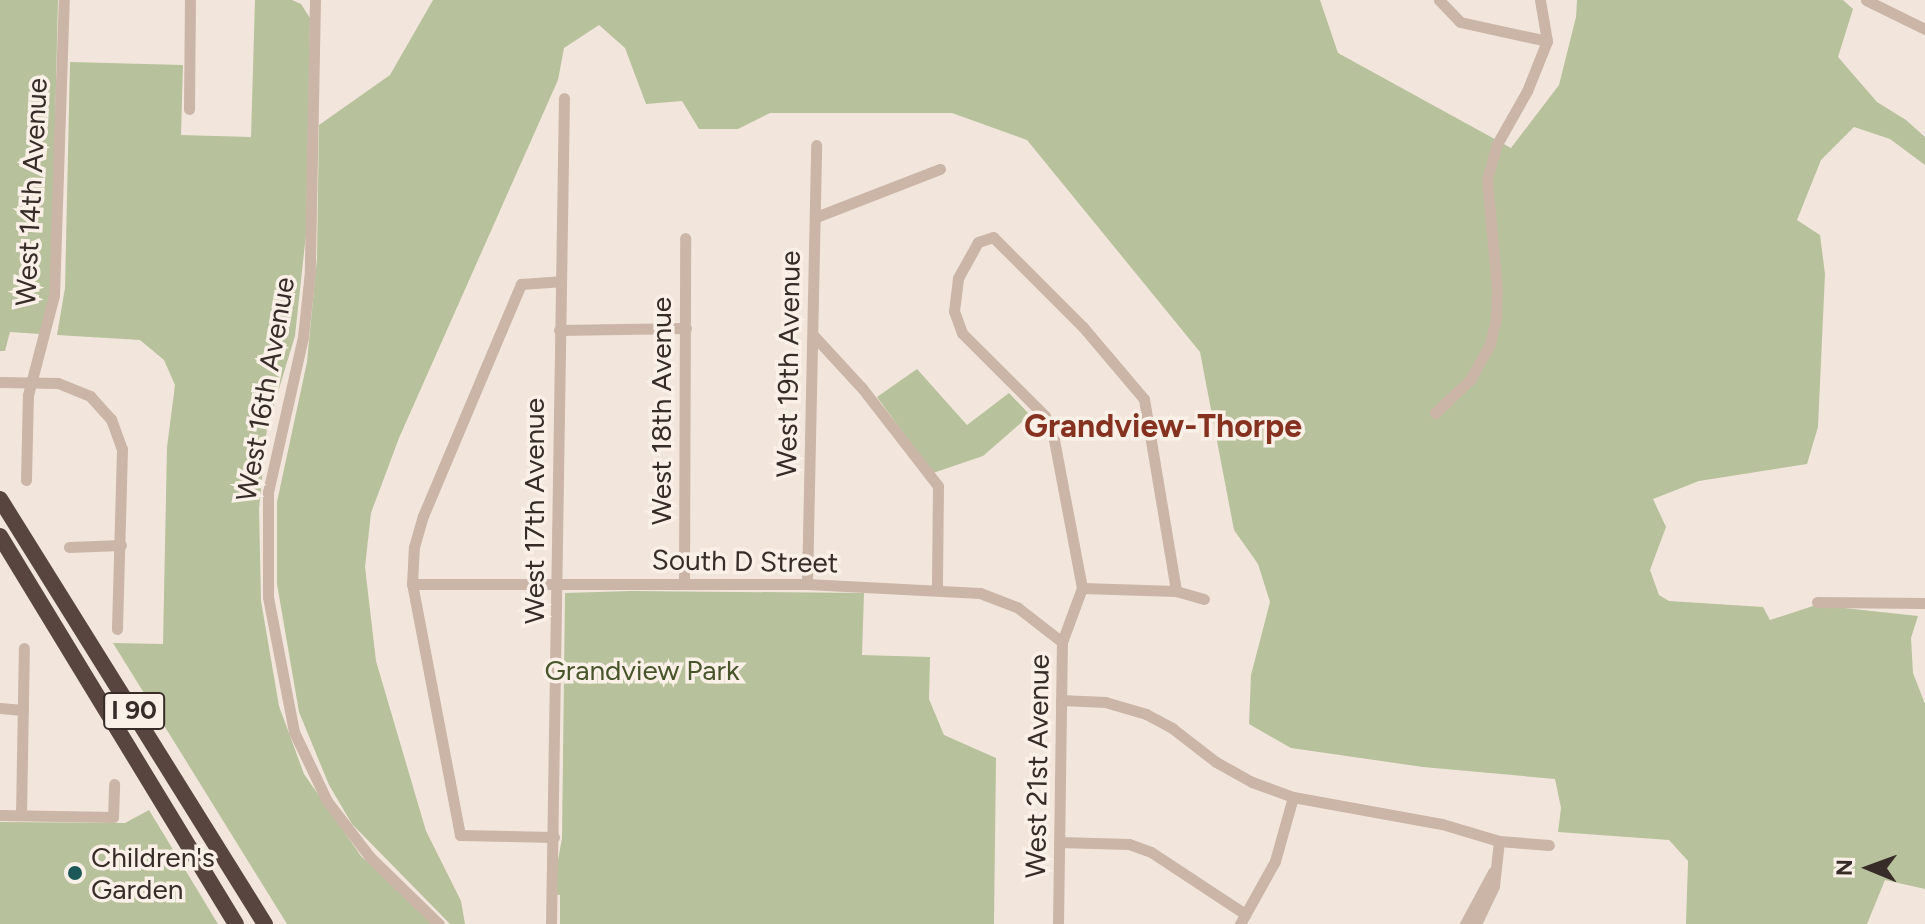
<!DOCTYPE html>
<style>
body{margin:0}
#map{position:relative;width:1925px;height:924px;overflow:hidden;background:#f2e6dc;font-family:Figtree,sans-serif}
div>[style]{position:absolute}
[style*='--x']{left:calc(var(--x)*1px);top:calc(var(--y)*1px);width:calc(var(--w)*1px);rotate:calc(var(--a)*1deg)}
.green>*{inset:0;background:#b7c19b}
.minor>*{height:11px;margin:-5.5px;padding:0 5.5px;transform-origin:5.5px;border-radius:5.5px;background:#cab5a7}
.highway>*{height:16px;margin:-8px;padding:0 8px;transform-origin:8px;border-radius:8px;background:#58453f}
.dots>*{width:22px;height:22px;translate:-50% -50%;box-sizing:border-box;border:4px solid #faf0e8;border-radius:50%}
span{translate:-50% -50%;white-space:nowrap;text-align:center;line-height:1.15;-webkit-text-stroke:7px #faf0e8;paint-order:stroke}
.shield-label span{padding:2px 6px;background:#faf0e8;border:2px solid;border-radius:6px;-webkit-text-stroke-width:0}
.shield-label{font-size:26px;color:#372c28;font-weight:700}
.street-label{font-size:28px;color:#372c28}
.park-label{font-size:28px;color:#48552b}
.poi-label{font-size:28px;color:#372c28}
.left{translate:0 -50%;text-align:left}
.quarter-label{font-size:32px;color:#863221;font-weight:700}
.north{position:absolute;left:1829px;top:828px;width:80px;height:80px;-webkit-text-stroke:6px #faf0e8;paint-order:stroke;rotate:271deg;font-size:22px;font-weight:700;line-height:32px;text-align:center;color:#372c28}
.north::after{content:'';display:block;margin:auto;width:28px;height:36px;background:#372c28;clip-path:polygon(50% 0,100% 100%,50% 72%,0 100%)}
</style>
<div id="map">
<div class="green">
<i style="clip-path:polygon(0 0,58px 0,51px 300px,41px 334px,10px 332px,5px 351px,0 351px)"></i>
<i style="clip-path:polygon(255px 0,292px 0,301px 4px,310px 18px,306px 234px,295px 336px,267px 428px,259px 509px,261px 601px,279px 706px,304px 774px,361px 856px,434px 924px,287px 924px,113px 643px,163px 644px,167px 447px,175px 385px,164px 360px,140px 340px,57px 335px,65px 288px,70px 62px,183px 65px,181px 135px,251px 137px)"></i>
<i style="clip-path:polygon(433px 0,1320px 0,1338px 53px,1511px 148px,1559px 85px,1576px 17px,1577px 0,1843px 0,1853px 9px,1838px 57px,1877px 102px,1906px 120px,1925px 137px,1925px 165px,1890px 139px,1854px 127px,1821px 160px,1797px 220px,1820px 235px,1825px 274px,1818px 427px,1807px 464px,1699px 481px,1653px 499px,1666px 527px,1650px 570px,1659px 595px,1669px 601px,1763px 607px,1770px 620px,1816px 605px,1918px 616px,1911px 638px,1913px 673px,1925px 704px,1925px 889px,1885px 880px,1867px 924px,1686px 924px,1688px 861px,1669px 840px,1558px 832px,1561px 808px,1555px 779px,1423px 767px,1291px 748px,1249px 724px,1251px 675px,1270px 602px,1258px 564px,1234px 530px,1200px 352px,1027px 140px,952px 113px,770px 113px,738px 129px,699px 129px,682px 101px,646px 104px,625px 48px,599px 25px,564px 48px,558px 80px,399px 438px,371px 513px,365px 567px,376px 661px,426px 831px,461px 901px,465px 924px,450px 924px,352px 824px,329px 785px,299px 712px,277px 584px,277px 502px,307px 362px,317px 258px,319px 125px,390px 75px)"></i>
<i style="clip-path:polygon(917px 369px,967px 425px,1009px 393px,1030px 415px,983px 456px,933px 473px,877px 397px)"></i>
<i style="clip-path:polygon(631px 591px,864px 593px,862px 655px,930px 657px,929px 699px,944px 735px,996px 758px,994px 924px,560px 924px,560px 895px,552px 894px,562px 838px,565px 593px)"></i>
<i style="clip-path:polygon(149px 810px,218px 924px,0 924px,0 822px,125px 823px)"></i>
</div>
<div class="minor">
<i style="--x:315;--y:0;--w:271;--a:91.1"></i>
<i style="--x:310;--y:271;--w:66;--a:96.1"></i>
<i style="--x:303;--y:337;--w:159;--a:102.7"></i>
<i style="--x:268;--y:492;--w:105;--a:90"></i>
<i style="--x:268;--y:597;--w:137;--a:79.1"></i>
<i style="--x:294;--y:732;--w:76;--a:64.4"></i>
<i style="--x:327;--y:801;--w:71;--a:52.5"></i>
<i style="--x:370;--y:857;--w:96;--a:44.2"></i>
<i style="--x:1439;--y:0;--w:30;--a:46"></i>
<i style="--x:1460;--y:22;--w:89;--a:12.3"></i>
<i style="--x:1866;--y:0;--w:66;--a:26.2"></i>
<i style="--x:189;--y:109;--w:109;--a:-89.5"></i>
<i style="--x:816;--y:217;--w:133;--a:-21.2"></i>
<i style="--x:559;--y:330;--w:127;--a:-0.9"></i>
<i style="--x:814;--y:336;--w:71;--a:47.3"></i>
<i style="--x:862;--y:388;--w:124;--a:52.2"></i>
<i style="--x:938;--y:486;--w:104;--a:90.6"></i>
<i style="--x:0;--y:382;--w:58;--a:1"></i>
<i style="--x:58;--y:383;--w:35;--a:22"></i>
<i style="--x:90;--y:396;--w:31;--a:48"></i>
<i style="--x:111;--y:419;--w:32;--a:70"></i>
<i style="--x:122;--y:449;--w:180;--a:91.6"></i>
<i style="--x:1435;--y:413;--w:48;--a:-43.3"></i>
<i style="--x:1470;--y:380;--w:41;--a:-60.9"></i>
<i style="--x:1490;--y:344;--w:28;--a:-77"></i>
<i style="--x:1496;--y:317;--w:28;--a:-88"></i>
<i style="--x:1497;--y:289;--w:110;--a:-95.2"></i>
<i style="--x:1487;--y:179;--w:36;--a:-74"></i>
<i style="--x:1497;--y:144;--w:61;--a:-60.5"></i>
<i style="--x:1527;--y:91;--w:54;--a:-68.2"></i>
<i style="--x:1547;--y:41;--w:42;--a:-99.7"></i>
<i style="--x:26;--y:480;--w:85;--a:-88.7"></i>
<i style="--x:28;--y:395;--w:103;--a:-75.4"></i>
<i style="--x:54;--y:295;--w:295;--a:-88.1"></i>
<i style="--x:69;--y:547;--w:52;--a:-2.2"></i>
<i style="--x:412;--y:584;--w:395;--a:0"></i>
<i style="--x:807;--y:584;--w:173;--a:3"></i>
<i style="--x:980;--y:593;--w:40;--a:21"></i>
<i style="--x:1017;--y:607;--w:57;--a:37.9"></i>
<i style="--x:684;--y:584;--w:346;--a:-89.8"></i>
<i style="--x:807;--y:584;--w:439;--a:-88.8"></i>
<i style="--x:1082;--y:588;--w:94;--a:1.8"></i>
<i style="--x:1176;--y:591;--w:29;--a:16"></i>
<i style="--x:1817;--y:602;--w:108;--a:0.5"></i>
<i style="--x:1061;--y:700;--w:44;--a:2.6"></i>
<i style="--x:1105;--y:702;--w:43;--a:16.3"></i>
<i style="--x:1146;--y:714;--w:30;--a:28"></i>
<i style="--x:1172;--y:728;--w:56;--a:37.7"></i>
<i style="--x:1216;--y:762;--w:41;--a:29.1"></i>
<i style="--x:1252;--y:782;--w:44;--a:20.1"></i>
<i style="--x:1293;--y:797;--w:151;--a:10.3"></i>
<i style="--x:1442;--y:824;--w:59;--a:16.6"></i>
<i style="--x:1499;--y:841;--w:50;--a:4.6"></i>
<i style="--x:0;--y:708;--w:23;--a:5"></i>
<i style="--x:0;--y:815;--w:113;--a:1"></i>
<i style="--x:113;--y:817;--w:33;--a:-88"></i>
<i style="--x:21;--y:815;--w:167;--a:-89"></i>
<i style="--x:554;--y:837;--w:94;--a:-178.8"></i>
<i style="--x:460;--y:835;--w:256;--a:-100.8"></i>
<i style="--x:412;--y:584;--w:37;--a:-87"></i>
<i style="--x:414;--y:547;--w:32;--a:-74"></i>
<i style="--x:423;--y:516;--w:252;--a:-67.1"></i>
<i style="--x:521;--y:284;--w:39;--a:-4"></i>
<i style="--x:1059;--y:842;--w:70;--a:1.6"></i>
<i style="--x:1129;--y:844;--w:23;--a:20"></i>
<i style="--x:1151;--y:852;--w:113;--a:33.4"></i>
<i style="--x:551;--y:924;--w:826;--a:-89.1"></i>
<i style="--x:1058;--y:924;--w:282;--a:-89.2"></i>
<i style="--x:1062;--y:642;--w:58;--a:-69.7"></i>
<i style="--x:1082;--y:588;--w:151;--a:-100.7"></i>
<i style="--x:1054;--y:440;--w:26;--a:-111"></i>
<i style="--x:1045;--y:416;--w:117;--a:-135"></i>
<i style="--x:962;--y:333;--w:23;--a:-110"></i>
<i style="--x:954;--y:311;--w:33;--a:-83"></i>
<i style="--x:958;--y:278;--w:41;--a:-60.9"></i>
<i style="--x:978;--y:242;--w:16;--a:-18"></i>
<i style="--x:993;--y:237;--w:127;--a:45"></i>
<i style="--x:1083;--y:327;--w:94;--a:49.7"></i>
<i style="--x:1144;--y:399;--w:195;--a:80.5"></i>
<i style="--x:1240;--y:924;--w:72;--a:-60.9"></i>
<i style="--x:1275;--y:861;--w:66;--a:-74.3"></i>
<i style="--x:1465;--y:924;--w:59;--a:-61.7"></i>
<i style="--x:1476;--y:924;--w:42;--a:-64.7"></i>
<i style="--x:1494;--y:886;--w:45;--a:-83.7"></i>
</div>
<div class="highway">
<i style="--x:0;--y:499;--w:501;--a:58.06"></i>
<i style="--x:0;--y:536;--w:454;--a:58.7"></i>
</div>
<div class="dots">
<i style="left:75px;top:873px;background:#1d5858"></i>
</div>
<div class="shield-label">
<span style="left:134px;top:711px">I 90</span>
</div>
<div class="street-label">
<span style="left:31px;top:192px;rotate:-87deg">West 14th Avenue</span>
<span style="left:788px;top:364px;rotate:-89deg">West 19th Avenue</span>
<span style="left:265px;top:389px;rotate:-80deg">West 16th Avenue</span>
<span style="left:661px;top:411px;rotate:-90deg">West 18th Avenue</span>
<span style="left:534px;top:511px;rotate:-90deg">West 17th Avenue</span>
<span style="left:745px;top:561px;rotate:1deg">South D Street</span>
<span style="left:1037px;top:766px;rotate:-89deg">West 21st Avenue</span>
</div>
<div class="park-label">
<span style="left:642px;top:670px">Grandview Park</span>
</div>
<div class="poi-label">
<span class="left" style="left:91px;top:873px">Children's<br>Garden</span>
</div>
<div class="quarter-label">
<span style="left:1163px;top:426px">Grandview-Thorpe</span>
</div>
<div class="north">N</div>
</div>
